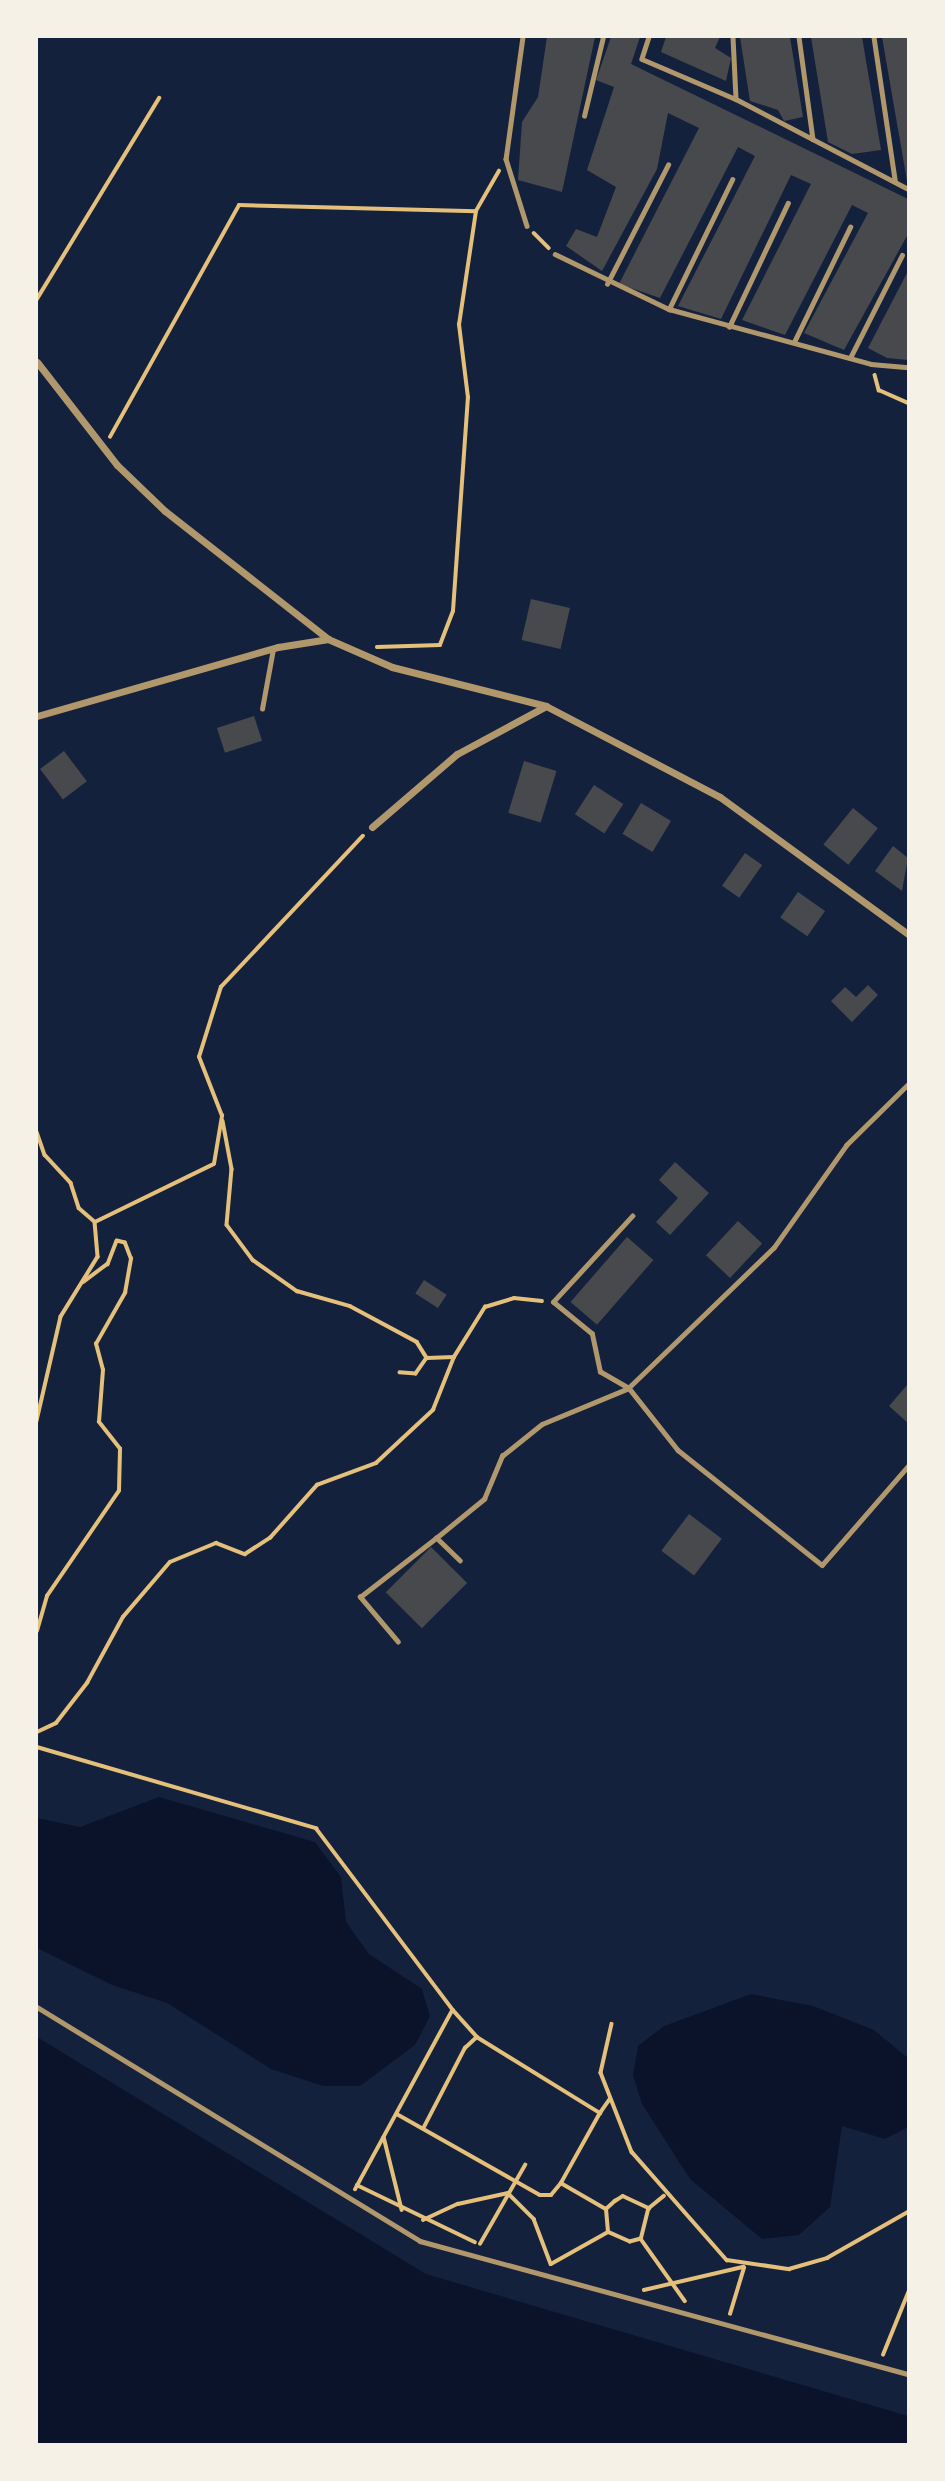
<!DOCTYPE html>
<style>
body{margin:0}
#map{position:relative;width:945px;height:2481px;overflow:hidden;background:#14213d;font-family:"Source Serif 4",serif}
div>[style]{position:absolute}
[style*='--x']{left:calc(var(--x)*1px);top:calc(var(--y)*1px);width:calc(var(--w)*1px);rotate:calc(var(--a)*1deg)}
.water>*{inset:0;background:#0b132b}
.building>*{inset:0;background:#48494c;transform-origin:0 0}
.path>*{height:3.5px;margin:-1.75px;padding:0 1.75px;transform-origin:1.75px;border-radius:1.75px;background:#e5c07b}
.service>*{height:4.5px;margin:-2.25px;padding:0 2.25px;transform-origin:2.25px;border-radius:2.25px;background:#b1986c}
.minor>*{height:7px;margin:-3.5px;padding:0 3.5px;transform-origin:3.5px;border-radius:3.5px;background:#b1986c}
span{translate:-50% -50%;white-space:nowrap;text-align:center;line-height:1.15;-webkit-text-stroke:7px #f6f1e7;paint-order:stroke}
.frame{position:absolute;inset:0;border:38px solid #f6f1e7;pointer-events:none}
</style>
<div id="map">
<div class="water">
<i style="clip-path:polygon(159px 1797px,315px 1842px,341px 1877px,346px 1922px,369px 1954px,422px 1989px,430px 2016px,415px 2045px,360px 2086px,323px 2086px,271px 2069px,167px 2003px,112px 1985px,37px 1948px,37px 1818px,80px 1827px)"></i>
<i style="clip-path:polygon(751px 1994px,813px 2006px,874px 2030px,908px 2058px,908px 2127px,885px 2139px,842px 2126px,830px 2207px,799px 2235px,762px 2239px,690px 2179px,642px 2104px,633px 2075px,638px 2046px,664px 2026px)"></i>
<i style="clip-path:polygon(37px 2037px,426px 2274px,908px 2416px,908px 2444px,37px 2444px)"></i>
</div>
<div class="building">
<i style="clip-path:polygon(547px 37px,595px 37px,562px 192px,518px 180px,522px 122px,538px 97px)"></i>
<i style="clip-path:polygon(611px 37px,640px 37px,631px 64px,908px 199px,908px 234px,844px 350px,804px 333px,868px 213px,852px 205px,785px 335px,742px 320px,811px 184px,791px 175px,721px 319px,678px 306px,755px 156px,738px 147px,660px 298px,619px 284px,699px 128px,668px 113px,657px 169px,602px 271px,566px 246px,576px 229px,597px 237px,616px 187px,587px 170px,614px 87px,596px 80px)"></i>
<i style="clip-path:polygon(666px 37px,720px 37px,715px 48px,731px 58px,726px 81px,661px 52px)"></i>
<i style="clip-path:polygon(740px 37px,790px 37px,803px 117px,784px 121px,778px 110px,750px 101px)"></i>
<i style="clip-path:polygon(811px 37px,862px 37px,881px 150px,852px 154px,828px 142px)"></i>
<i style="clip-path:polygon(882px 37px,908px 37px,908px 181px,907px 181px)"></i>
<i style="clip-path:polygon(908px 271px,908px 360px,887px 358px,868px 348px)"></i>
<i style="left:531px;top:599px;width:40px;height:42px;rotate:13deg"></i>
<i style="left:254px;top:716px;width:26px;height:39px;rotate:72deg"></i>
<i style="left:64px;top:751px;width:38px;height:30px;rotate:53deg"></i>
<i style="left:524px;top:761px;width:34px;height:54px;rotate:17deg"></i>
<i style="left:594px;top:785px;width:35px;height:35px;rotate:33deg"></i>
<i style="left:641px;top:803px;width:35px;height:36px;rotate:31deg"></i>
<i style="left:853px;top:808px;width:32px;height:47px;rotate:39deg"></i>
<i style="clip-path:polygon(893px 846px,908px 858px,902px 891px,875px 871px)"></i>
<i style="left:745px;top:853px;width:21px;height:40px;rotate:35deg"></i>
<i style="left:798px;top:892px;width:33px;height:31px;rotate:35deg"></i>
<i style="clip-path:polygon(868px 985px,878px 995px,852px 1022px,831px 1001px,845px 987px,856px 997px)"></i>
<i style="clip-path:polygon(675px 1162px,709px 1193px,670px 1235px,656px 1222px,678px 1198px,659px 1180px)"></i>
<i style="left:738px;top:1221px;width:33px;height:47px;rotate:43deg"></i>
<i style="left:627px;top:1237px;width:35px;height:86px;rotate:41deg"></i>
<i style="left:424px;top:1280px;width:27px;height:16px;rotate:33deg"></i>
<i style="clip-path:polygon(908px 1384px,908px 1423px,889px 1406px)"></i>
<i style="left:689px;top:1514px;width:41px;height:46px;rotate:37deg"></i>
<i style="left:431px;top:1547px;width:51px;height:64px;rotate:45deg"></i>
</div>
<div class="path">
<i style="--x:534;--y:233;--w:21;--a:45"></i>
<i style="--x:37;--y:299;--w:235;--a:-58.7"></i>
<i style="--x:875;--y:375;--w:16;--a:75"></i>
<i style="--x:879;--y:390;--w:32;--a:24"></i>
<i style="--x:110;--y:437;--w:265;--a:-60.9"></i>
<i style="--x:239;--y:205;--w:237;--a:1.5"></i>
<i style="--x:377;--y:647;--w:63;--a:-1.8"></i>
<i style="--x:440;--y:645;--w:36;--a:-69"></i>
<i style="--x:453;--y:611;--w:214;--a:-86"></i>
<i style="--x:468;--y:398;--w:74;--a:-97"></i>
<i style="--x:459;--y:325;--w:115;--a:-81.5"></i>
<i style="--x:476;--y:211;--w:46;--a:-60.1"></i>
<i style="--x:223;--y:1121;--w:49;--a:79.4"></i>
<i style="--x:232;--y:1169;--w:56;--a:95.1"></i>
<i style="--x:227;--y:1225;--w:44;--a:53.4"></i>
<i style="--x:253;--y:1260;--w:54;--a:35.2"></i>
<i style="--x:297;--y:1291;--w:55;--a:15.8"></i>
<i style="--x:350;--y:1306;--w:76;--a:28.2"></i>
<i style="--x:417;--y:1342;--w:19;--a:58"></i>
<i style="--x:427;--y:1358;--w:19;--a:125"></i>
<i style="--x:416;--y:1374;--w:16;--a:-176"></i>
<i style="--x:37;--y:1132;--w:24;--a:71"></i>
<i style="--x:45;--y:1155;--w:38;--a:47"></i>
<i style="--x:71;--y:1183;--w:26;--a:72"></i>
<i style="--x:79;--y:1208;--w:21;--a:41"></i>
<i style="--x:95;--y:1222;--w:35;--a:85"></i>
<i style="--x:98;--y:1257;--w:70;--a:121.7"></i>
<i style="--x:61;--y:1317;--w:107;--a:103"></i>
<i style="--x:95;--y:1222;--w:132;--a:-26"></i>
<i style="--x:214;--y:1164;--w:49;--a:-80.5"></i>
<i style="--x:222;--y:1116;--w:63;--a:-111.3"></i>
<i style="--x:199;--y:1057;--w:73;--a:-72.6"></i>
<i style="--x:221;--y:987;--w:207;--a:-46.8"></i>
<i style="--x:427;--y:1358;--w:27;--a:-2"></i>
<i style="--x:454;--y:1357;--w:59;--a:-58.2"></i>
<i style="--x:485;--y:1307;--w:30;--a:-17"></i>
<i style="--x:514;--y:1298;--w:28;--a:6"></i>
<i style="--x:37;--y:1631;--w:36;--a:-74"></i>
<i style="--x:47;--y:1596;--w:127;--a:-55.6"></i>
<i style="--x:119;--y:1491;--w:42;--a:-88.6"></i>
<i style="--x:120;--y:1449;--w:34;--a:-128"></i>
<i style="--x:99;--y:1422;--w:52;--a:-85.6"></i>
<i style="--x:103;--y:1370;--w:27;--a:-105"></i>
<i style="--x:96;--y:1344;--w:59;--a:-60.4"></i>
<i style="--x:125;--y:1293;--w:35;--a:-80"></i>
<i style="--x:131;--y:1259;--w:17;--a:-111"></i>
<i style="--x:125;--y:1243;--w:8;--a:-166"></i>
<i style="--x:117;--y:1241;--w:25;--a:111"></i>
<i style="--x:108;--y:1264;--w:30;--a:143"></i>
<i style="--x:37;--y:1732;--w:21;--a:-25"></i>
<i style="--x:56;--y:1723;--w:51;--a:-52.2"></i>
<i style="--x:87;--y:1683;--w:75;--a:-61.4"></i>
<i style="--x:123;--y:1617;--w:72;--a:-49.5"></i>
<i style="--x:170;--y:1562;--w:50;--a:-22.4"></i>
<i style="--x:216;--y:1543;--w:31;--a:21"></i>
<i style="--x:245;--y:1554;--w:30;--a:-33"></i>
<i style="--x:270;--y:1538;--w:71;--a:-48.4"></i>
<i style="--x:317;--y:1485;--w:63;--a:-20.4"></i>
<i style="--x:376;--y:1463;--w:78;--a:-42.9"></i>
<i style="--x:433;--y:1410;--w:57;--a:-68.4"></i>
<i style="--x:37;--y:1747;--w:291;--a:16.2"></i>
<i style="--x:316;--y:1828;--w:228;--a:53"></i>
<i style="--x:453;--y:2010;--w:204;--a:118.5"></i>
<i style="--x:453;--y:2010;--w:36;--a:48"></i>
<i style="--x:477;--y:2037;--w:145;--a:31.7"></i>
<i style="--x:600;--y:2113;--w:16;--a:-55"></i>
<i style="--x:612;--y:2024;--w:50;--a:102.7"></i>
<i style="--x:601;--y:2073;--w:85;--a:68.6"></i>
<i style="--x:632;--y:2152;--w:144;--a:48.7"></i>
<i style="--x:727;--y:2260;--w:63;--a:8.3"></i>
<i style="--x:789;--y:2269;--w:40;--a:-16"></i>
<i style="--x:827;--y:2258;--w:93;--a:-29.6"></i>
<i style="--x:397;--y:2114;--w:164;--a:29.5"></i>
<i style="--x:540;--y:2195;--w:11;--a:0"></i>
<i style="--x:551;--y:2195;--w:16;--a:-50"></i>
<i style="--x:561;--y:2183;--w:80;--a:-60.9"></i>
<i style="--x:424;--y:2127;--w:89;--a:-62.6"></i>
<i style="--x:465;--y:2048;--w:16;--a:-43"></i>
<i style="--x:384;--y:2137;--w:75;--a:76.1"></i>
<i style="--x:561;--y:2183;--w:52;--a:30"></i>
<i style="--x:357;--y:2185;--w:131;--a:25.8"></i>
<i style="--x:649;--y:2208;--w:32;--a:104"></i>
<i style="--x:641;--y:2239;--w:11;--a:165"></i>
<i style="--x:630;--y:2242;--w:24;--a:-156"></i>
<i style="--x:608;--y:2232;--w:23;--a:-95"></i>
<i style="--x:606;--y:2209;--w:12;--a:-42"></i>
<i style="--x:615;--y:2201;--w:9;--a:-32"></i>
<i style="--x:623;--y:2196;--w:29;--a:25"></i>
<i style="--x:649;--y:2208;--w:19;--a:-39"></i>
<i style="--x:423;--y:2220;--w:38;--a:-25"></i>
<i style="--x:458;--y:2204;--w:51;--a:-12.4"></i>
<i style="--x:508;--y:2193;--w:37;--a:45"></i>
<i style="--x:534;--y:2219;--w:48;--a:69.3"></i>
<i style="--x:551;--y:2264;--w:65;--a:-29.3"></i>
<i style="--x:641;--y:2239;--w:76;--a:54.6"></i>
<i style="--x:480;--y:2244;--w:91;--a:-60.3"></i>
<i style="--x:644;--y:2290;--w:102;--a:-13.1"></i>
<i style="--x:730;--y:2314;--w:48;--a:-73.1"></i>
<i style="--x:883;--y:2355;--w:67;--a:-68"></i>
</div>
<div class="service">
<i style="--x:523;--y:37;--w:123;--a:97.9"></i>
<i style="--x:506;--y:159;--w:70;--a:72.6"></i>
<i style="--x:649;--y:37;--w:23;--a:108"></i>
<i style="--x:642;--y:59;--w:102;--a:23.1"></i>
<i style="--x:736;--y:99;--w:194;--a:27.6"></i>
<i style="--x:733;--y:37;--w:62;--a:87.2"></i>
<i style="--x:799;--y:37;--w:103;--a:82.2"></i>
<i style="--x:874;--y:37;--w:145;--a:81.6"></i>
<i style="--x:584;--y:116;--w:81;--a:-76.5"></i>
<i style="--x:555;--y:254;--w:127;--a:25.8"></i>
<i style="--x:669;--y:309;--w:209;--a:15.2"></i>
<i style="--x:871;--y:364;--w:37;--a:5"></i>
<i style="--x:607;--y:284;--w:134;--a:-62.9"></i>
<i style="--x:669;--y:309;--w:144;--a:-64"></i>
<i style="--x:729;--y:327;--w:137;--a:-64.6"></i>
<i style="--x:794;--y:342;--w:128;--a:-64"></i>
<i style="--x:850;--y:358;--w:115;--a:-63.2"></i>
<i style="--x:262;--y:709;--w:61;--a:-79.6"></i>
<i style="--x:908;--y:1085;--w:86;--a:135.5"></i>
<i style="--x:847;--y:1145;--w:126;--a:125.3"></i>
<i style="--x:774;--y:1248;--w:202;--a:136"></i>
<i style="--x:629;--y:1388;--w:79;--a:51.7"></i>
<i style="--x:678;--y:1450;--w:184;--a:38.6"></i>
<i style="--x:822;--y:1565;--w:131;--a:-49"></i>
<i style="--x:628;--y:1388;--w:32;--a:-150"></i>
<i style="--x:600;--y:1372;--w:39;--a:-102"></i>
<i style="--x:592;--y:1334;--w:50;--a:-140.6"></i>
<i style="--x:553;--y:1302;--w:117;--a:-47.4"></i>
<i style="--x:460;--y:1561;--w:33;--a:-136"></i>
<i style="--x:436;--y:1538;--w:62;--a:-39.1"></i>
<i style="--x:484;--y:1499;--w:47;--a:-67.3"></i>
<i style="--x:502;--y:1456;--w:51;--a:-38.7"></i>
<i style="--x:542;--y:1424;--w:94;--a:-22.5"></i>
<i style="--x:398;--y:1642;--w:59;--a:-130.2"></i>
<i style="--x:360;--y:1597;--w:96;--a:-37.8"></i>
<i style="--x:37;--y:2007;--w:449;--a:31.4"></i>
<i style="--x:420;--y:2241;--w:506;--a:15.25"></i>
</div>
<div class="minor">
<i style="--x:37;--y:362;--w:130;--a:52.2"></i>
<i style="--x:117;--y:465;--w:66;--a:43.8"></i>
<i style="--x:165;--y:511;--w:207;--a:38.1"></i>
<i style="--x:328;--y:639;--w:70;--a:23.6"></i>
<i style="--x:392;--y:667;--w:159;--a:14.2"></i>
<i style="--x:546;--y:706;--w:196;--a:27.6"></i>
<i style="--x:720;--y:797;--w:233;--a:36.1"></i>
<i style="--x:37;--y:716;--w:251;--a:-16"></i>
<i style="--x:278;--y:647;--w:51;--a:-9.1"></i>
<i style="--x:372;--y:827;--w:112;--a:-40.7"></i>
<i style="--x:457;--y:754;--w:101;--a:-28.3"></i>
</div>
<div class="frame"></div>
</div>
